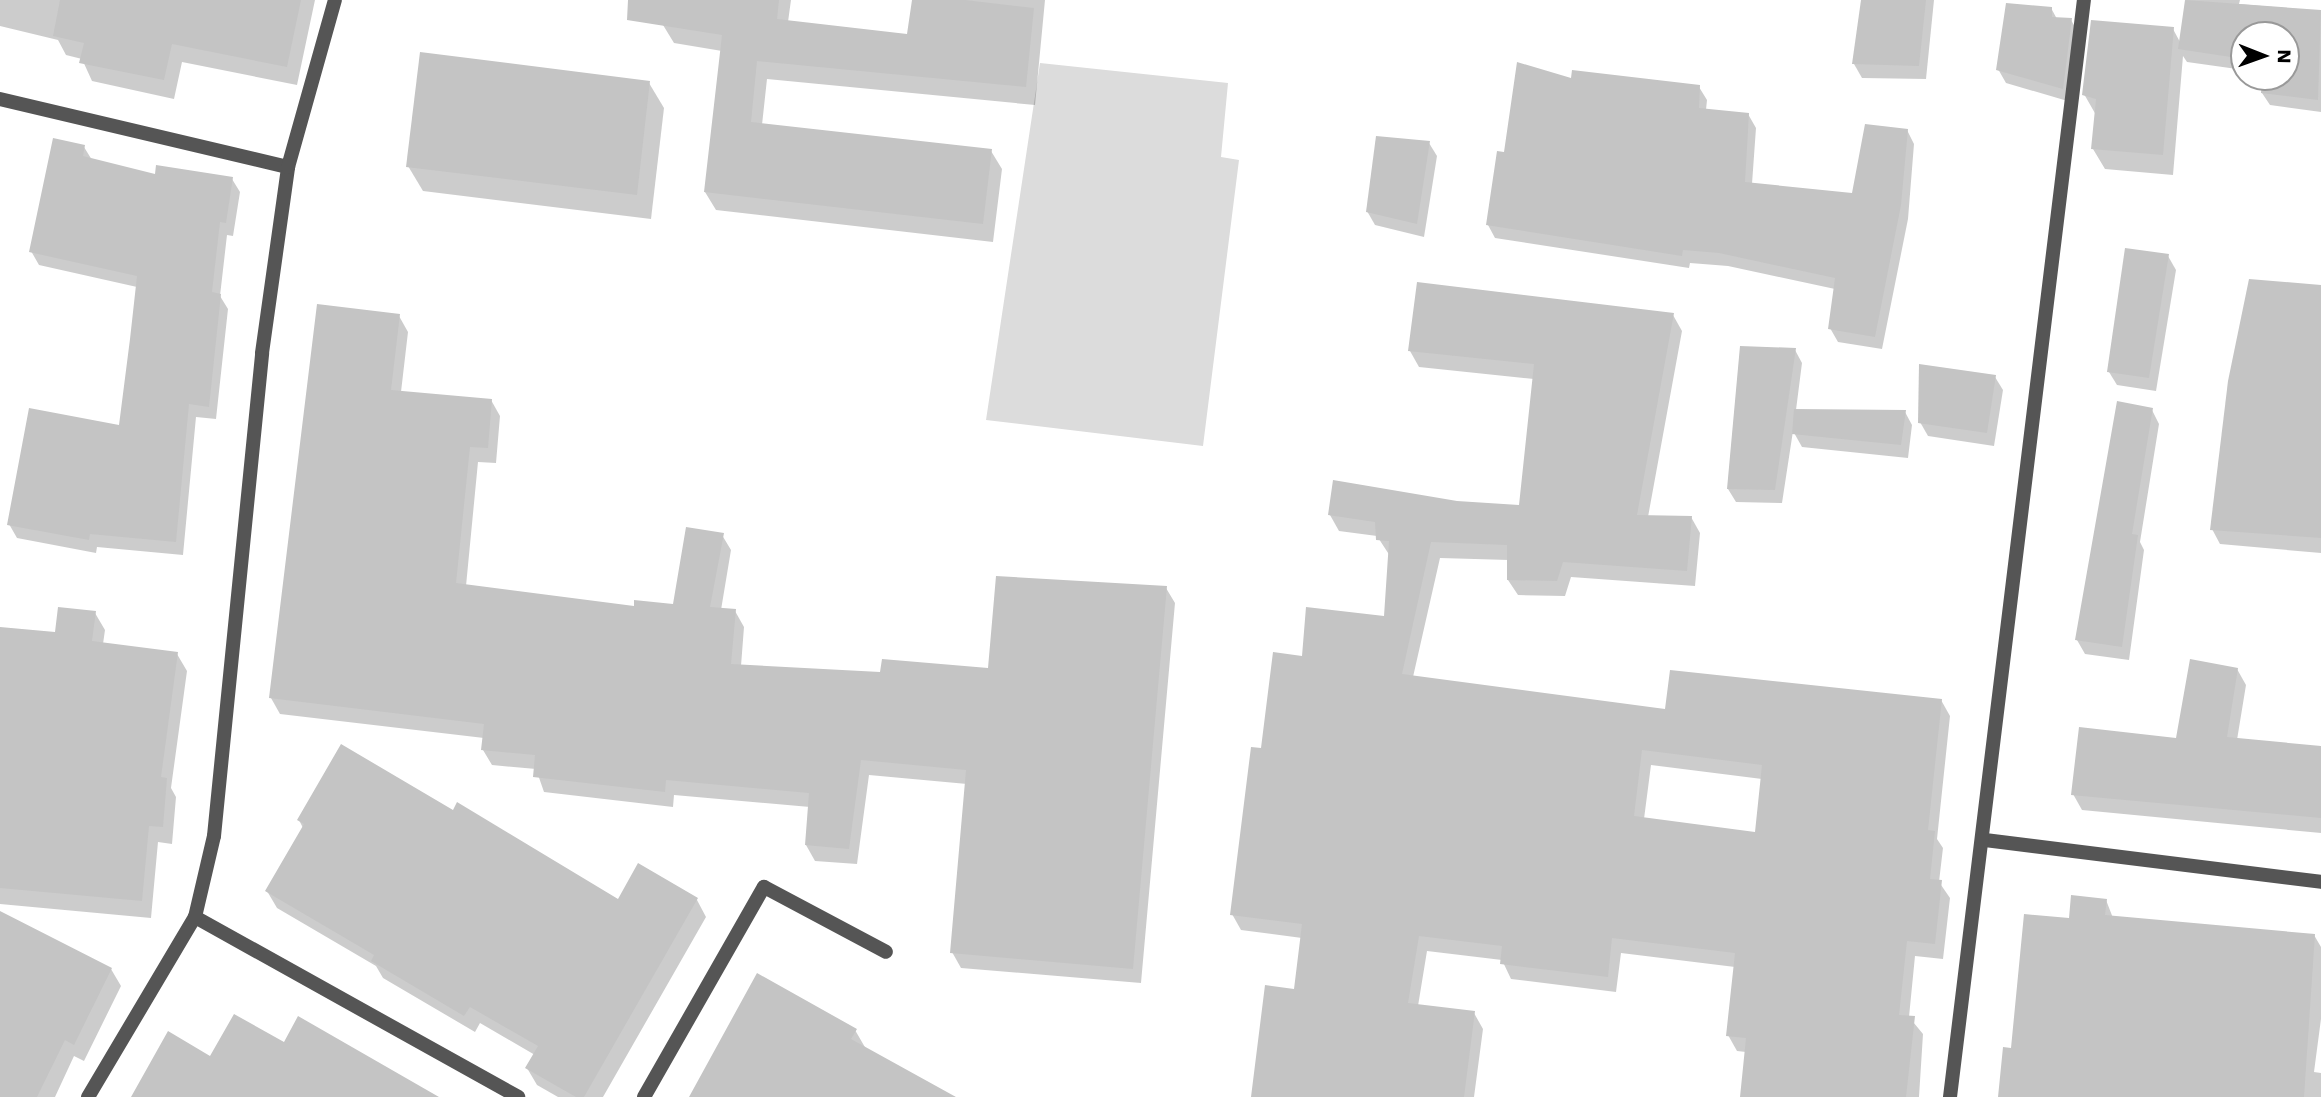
<!DOCTYPE html>
<style>
body{margin:0}
#map{position:relative;width:2321px;height:1097px;overflow:hidden;background:#fff;font-family:"Work Sans",sans-serif}
div>[style]{position:absolute}
.green>*{inset:0;background:#dcdcdc}
.shadow>*{inset:0;background:#0003}
.building>*{inset:0;background:#c4c4c4}
.minor>*{height:14px;margin:-7px;padding:0 7px;transform-origin:7px;border-radius:7px;background:#555}
span{translate:-50% -50%;white-space:nowrap;text-align:center;line-height:1.15;-webkit-text-stroke:6px #fff;paint-order:stroke}
.north{position:absolute;left:2230px;top:21px;width:70px;height:70px;box-sizing:border-box;background:#fff;border:2px solid #999;border-radius:50%;rotate:91deg;font-size:19px;font-weight:700;line-height:28px;text-align:center;color:#000}
.north::after{content:'';display:block;margin:auto;width:24px;height:32px;background:#000;clip-path:polygon(50% 0,100% 100%,50% 72%,0 100%)}
</style>
<div id="map">
<div class="green">
<div style="clip-path:polygon(1040px 63px,1228px 83px,1221px 157px,1239px 160px,1203px 446px,986px 420px)"></div>
</div>
<div class="shadow">
<div style="clip-path:polygon(0 0,315px 0,297px 85px,182px 62px,174px 99px,92px 81px,82px 59px,66px 55px,58px 40px,0 26px)"></div>
<div style="clip-path:polygon(667px 0,791px 0,788px 22px,908px 36px,914px 0,1045px 0,1035px 105px,767px 79px,762px 125px,991px 151px,1002px 169px,993px 242px,716px 210px,705px 192px,722px 51px,674px 43px,663px 25px)"></div>
<div style="clip-path:polygon(1863px 0,1934px 0,1926px 79px,1862px 78px,1854px 64px)"></div>
<div style="clip-path:polygon(2186px 0,2240px 0,2239px 4px,2321px 11px,2321px 112px,2270px 105px,2262px 93px,2264px 77px,2286px 77px,2286px 35px,2244px 35px,2244px 70px,2187px 62px,2183px 56px,2173px 175px,2105px 169px,2093px 149px,2096px 115px,2084px 94px,2173px 29px,2180px 42px)"></div>
<div style="clip-path:polygon(2051px 8px,2057px 19px,2071px 20px,2079px 34px,2071px 102px,2006px 83px,1998px 69px)"></div>
<div style="clip-path:polygon(1572px 81px,1699px 87px,1707px 100px,1706px 110px,1748px 114px,1756px 128px,1752px 184px,1854px 195px,1907px 130px,1914px 144px,1908px 219px,1882px 349px,1838px 342px,1830px 328px,1835px 289px,1728px 266px,1690px 263px,1689px 268px,1495px 238px,1488px 225px,1505px 154px)"></div>
<div style="clip-path:polygon(649px 83px,664px 108px,651px 219px,423px 191px,408px 166px)"></div>
<div style="clip-path:polygon(1429px 143px,1437px 156px,1424px 237px,1375px 225px,1367px 211px)"></div>
<div style="clip-path:polygon(84px 147px,92px 160px,157px 176px,232px 179px,240px 192px,233px 236px,227px 235px,220px 296px,228px 309px,216px 419px,196px 417px,183px 555px,97px 547px,96px 553px,17px 538px,9px 524px,121px 427px,137px 287px,39px 265px,31px 251px)"></div>
<div style="clip-path:polygon(2168px 256px,2176px 270px,2156px 391px,2117px 385px,2109px 372px)"></div>
<div style="clip-path:polygon(evenodd,1673px 315px,1682px 331px,1648px 517px,1691px 517px,1700px 533px,1695px 586px,1571px 577px,1565px 596px,1518px 595px,1508px 580px,1509px 560px,1440px 558px,1413px 677px,1667px 711px,1941px 700px,1950px 716px,1937px 839px,1943px 848px,1939px 882px,1950px 898px,1943px 959px,1915px 956px,1909px 1017px,1923px 1034px,1919px 1097px,1742px 1097px,1746px 1052px,1737px 1051px,1728px 1035px,1735px 967px,1621px 953px,1616px 992px,1511px 979px,1502px 960px,1427px 951px,1418px 1006px,1474px 1013px,1483px 1029px,1474px 1097px,1253px 1097px,1295px 991px,1302px 938px,1241px 930px,1232px 914px,1304px 658px,1386px 618px,1390px 556px,1377px 536px,1339px 531px,1330px 515px,1457px 503px,1521px 507px,1534px 379px,1419px 367px,1410px 351px,1673px 315px,1651px 765px,1762px 779px,1756px 834px,1644px 819px,1651px 765px)"></div>
<div style="clip-path:polygon(399px 316px,408px 332px,401px 392px,491px 400px,500px 416px,496px 463px,478px 462px,466px 586px,635px 608px,674px 606px,722px 535px,731px 550px,721px 610px,735px 611px,744px 627px,741px 666px,882px 674px,990px 670px,1166px 588px,1175px 603px,1141px 983px,961px 968px,952px 952px,967px 784px,869px 775px,857px 864px,815px 861px,806px 845px,810px 807px,674px 795px,673px 807px,544px 792px,536px 769px,492px 765px,483px 750px,484px 738px,280px 714px,271px 698px)"></div>
<div style="clip-path:polygon(1741px 348px,1795px 350px,1802px 363px,1796px 410px,1905px 412px,1912px 425px,1908px 458px,1802px 447px,1793px 431px,1782px 503px,1736px 502px,1728px 489px)"></div>
<div style="clip-path:polygon(2321px 352px,2321px 553px,2220px 544px,2212px 529px)"></div>
<div style="clip-path:polygon(1995px 377px,2003px 390px,1994px 446px,1928px 436px,1920px 422px)"></div>
<div style="clip-path:polygon(2152px 410px,2159px 424px,2140px 542px,2144px 550px,2129px 660px,2085px 654px,2077px 640px)"></div>
<div style="clip-path:polygon(95px 613px,105px 630px,103px 644px,177px 654px,187px 671px,171px 788px,176px 797px,172px 844px,158px 842px,151px 918px,0 904px,0 629px,57px 634px)"></div>
<div style="clip-path:polygon(2237px 669px,2246px 685px,2237px 740px,2321px 748px,2321px 833px,2082px 810px,2073px 794px,2177px 740px)"></div>
<div style="clip-path:polygon(454px 812px,618px 901px,697px 900px,706px 917px,603px 1097px,558px 1097px,537px 1085px,527px 1068px,535px 1055px,480px 1023px,475px 1032px,383px 978px,376px 966px,277px 908px,267px 891px,303px 828px,299px 820px)"></div>
<div style="clip-path:polygon(2106px 900px,2113px 918px,2314px 935px,2321px 947px,2321px 1019px,2314px 1072px,2321px 1073px,2321px 1097px,2000px 1097px,2012px 1050px,2071px 920px)"></div>
<div style="clip-path:polygon(0 913px,111px 969px,121px 986px,84px 1061px,74px 1056px,55px 1097px,0 1097px)"></div>
<div style="clip-path:polygon(855px 1030px,866px 1049px,953px 1097px,690px 1097px)"></div>
</div>
<div class="building">
<div style="clip-path:polygon(60px 0,301px 0,287px 67px,172px 44px,164px 80px,79px 63px,84px 43px,53px 36px)"></div>
<div style="clip-path:polygon(628px 0,779px 0,777px 19px,907px 34px,912px 0,965px 0,1034px 8px,1026px 87px,757px 61px,751px 122px,992px 149px,983px 224px,704px 192px,722px 35px,627px 20px)"></div>
<div style="clip-path:polygon(1861px 0,1926px 0,1919px 66px,1852px 64px)"></div>
<div style="clip-path:polygon(2185px 0,2321px 10px,2318px 100px,2261px 93px,2262px 77px,2286px 77px,2286px 35px,2244px 35px,2244px 59px,2178px 49px)"></div>
<div style="clip-path:polygon(2006px 3px,2052px 7px,2052px 17px,2072px 18px,2063px 89px,1996px 70px)"></div>
<div style="clip-path:polygon(2091px 20px,2174px 27px,2163px 155px,2091px 149px,2096px 99px,2082px 95px)"></div>
<div style="clip-path:polygon(420px 52px,650px 81px,637px 195px,406px 167px)"></div>
<div style="clip-path:polygon(1517px 62px,1571px 78px,1572px 70px,1700px 85px,1699px 108px,1749px 113px,1745px 182px,1852px 193px,1865px 124px,1908px 129px,1901px 205px,1875px 337px,1828px 329px,1835px 278px,1719px 253px,1683px 250px,1682px 256px,1486px 225px,1497px 151px,1504px 152px)"></div>
<div style="clip-path:polygon(1376px 136px,1430px 141px,1417px 224px,1366px 212px)"></div>
<div style="clip-path:polygon(53px 138px,85px 145px,83px 156px,155px 174px,156px 165px,233px 177px,226px 223px,220px 222px,212px 292px,221px 294px,209px 407px,189px 404px,176px 542px,90px 534px,89px 540px,7px 525px,29px 408px,119px 425px,130px 339px,137px 276px,29px 252px)"></div>
<div style="clip-path:polygon(2125px 248px,2169px 254px,2149px 378px,2107px 372px)"></div>
<div style="clip-path:polygon(2249px 279px,2321px 285px,2321px 538px,2210px 530px,2228px 381px)"></div>
<div style="clip-path:polygon(evenodd,1417px 282px,1674px 313px,1637px 515px,1692px 516px,1687px 571px,1563px 562px,1557px 581px,1507px 580px,1507px 545px,1431px 542px,1402px 674px,1665px 709px,1670px 670px,1942px 699px,1928px 830px,1935px 831px,1930px 879px,1942px 880px,1935px 944px,1907px 941px,1899px 1015px,1915px 1016px,1906px 1097px,1740px 1097px,1746px 1038px,1726px 1036px,1735px 953px,1612px 938px,1608px 977px,1500px 964px,1502px 946px,1419px 936px,1408px 1003px,1475px 1011px,1464px 1097px,1251px 1097px,1265px 985px,1294px 989px,1302px 924px,1230px 915px,1251px 747px,1261px 748px,1273px 652px,1302px 656px,1306px 607px,1384px 616px,1389px 541px,1376px 540px,1375px 522px,1328px 515px,1333px 480px,1457px 501px,1519px 505px,1534px 364px,1408px 351px,1417px 282px,1642px 750px,1762px 765px,1755px 832px,1634px 816px,1642px 750px)"></div>
<div style="clip-path:polygon(317px 304px,400px 314px,391px 390px,492px 399px,488px 448px,470px 447px,456px 583px,634px 606px,634px 600px,673px 604px,686px 527px,724px 533px,710px 607px,736px 609px,731px 664px,880px 672px,882px 659px,988px 668px,996px 576px,1167px 586px,1133px 969px,950px 953px,966px 770px,861px 760px,849px 849px,805px 845px,809px 793px,666px 780px,665px 792px,533px 777px,535px 755px,481px 750px,484px 724px,269px 698px)"></div>
<div style="clip-path:polygon(1740px 346px,1796px 348px,1775px 490px,1727px 489px)"></div>
<div style="clip-path:polygon(1919px 364px,1996px 375px,1987px 433px,1918px 423px)"></div>
<div style="clip-path:polygon(2117px 401px,2153px 408px,2132px 534px,2138px 535px,2122px 647px,2075px 640px)"></div>
<div style="clip-path:polygon(1794px 409px,1906px 410px,1901px 445px,1792px 434px)"></div>
<div style="clip-path:polygon(58px 607px,96px 611px,92px 641px,178px 652px,161px 777px,167px 778px,163px 827px,149px 826px,142px 901px,0 888px,0 627px,55px 632px)"></div>
<div style="clip-path:polygon(2190px 659px,2238px 668px,2227px 737px,2321px 746px,2321px 818px,2071px 795px,2079px 727px,2176px 738px)"></div>
<div style="clip-path:polygon(341px 744px,453px 810px,457px 802px,618px 899px,638px 863px,698px 898px,584px 1097px,576px 1097px,525px 1068px,538px 1046px,470px 1007px,464px 1016px,371px 961px,374px 955px,265px 891px,304px 824px,297px 820px)"></div>
<div style="clip-path:polygon(2071px 895px,2107px 899px,2105px 915px,2315px 934px,2304px 1097px,1998px 1097px,2003px 1047px,2011px 1048px,2024px 914px,2069px 918px)"></div>
<div style="clip-path:polygon(0 911px,112px 968px,74px 1045px,65px 1040px,37px 1097px,0 1097px)"></div>
<div style="clip-path:polygon(757px 973px,857px 1029px,851px 1039px,956px 1097px,689px 1097px)"></div>
<div style="clip-path:polygon(234px 1014px,284px 1042px,298px 1016px,439px 1097px,131px 1097px,168px 1031px,210px 1056px)"></div>
</div>
<div class="minor">
<div style="left:0;top:99px;width:296px;rotate:13.3deg"></div>
<div style="left:1985px;top:840px;width:339px;rotate:7.1deg"></div>
<div style="left:195px;top:917px;width:370px;rotate:29.1deg"></div>
<div style="left:88px;top:1097px;width:209px;rotate:-59.3deg"></div>
<div style="left:195px;top:917px;width:83px;rotate:-76.8deg"></div>
<div style="left:214px;top:836px;width:485px;rotate:-84.3deg"></div>
<div style="left:262px;top:353px;width:188px;rotate:-82deg"></div>
<div style="left:288px;top:167px;width:173px;rotate:-74.3deg"></div>
<div style="left:644px;top:1097px;width:242px;rotate:-60.3deg"></div>
<div style="left:764px;top:887px;width:138px;rotate:28deg"></div>
<div style="left:1950px;top:1097px;width:1105px;rotate:-83.04deg"></div>
</div>
<div class="north">N</div>
</div>
